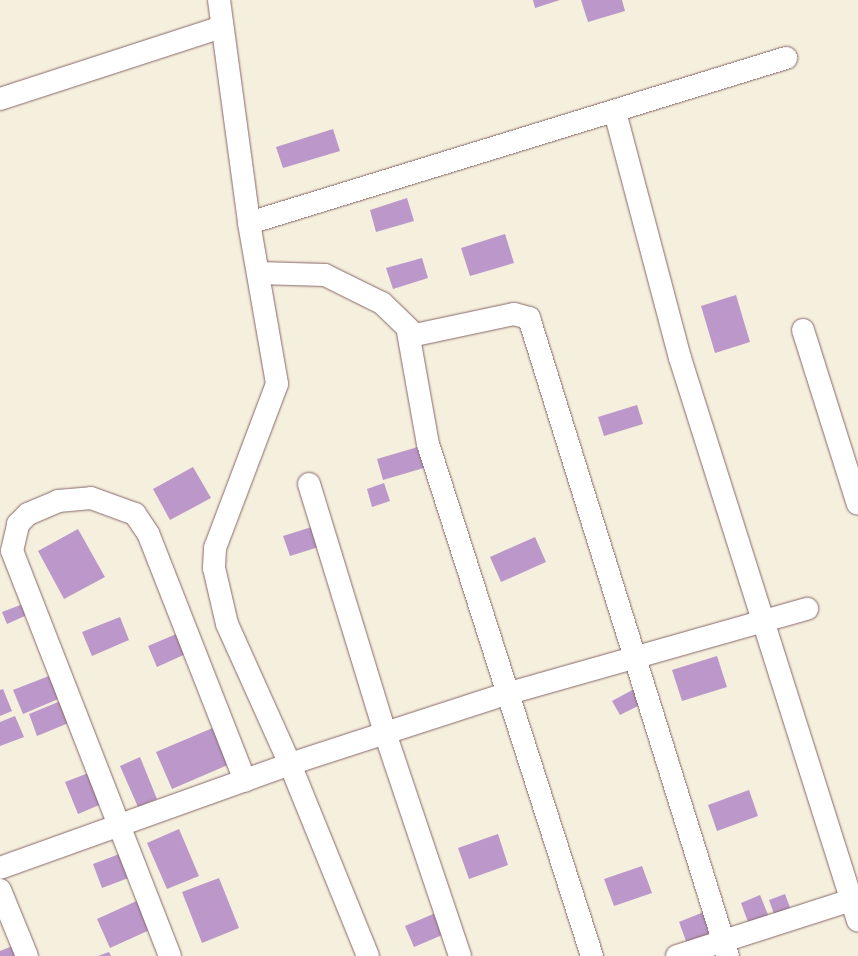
<!DOCTYPE html>
<style>
body{margin:0}
#map{position:relative;width:858px;height:956px;overflow:hidden;background:#f5efdd;font-family:"EB Garamond",serif}
div>[style]{position:absolute}
.building>*{inset:0;background:#bb98c9}
.roads{filter:drop-shadow(0 0 1px #866869) drop-shadow(0 0 1px #866869)}
.street>*{height:22px;margin:-11px;padding:0 11px;transform-origin:11px;border-radius:11px;background:#fff}
span{translate:-50% -50%;white-space:nowrap;text-align:center;line-height:1.15;-webkit-text-stroke:5px #fdfcf7;paint-order:stroke}
</style>
<div id="map">
<div class="building">
<div style="clip-path:polygon(533px 0,560px 0,535px 8px)"></div>
<div style="clip-path:polygon(581px 0,622px 0,625px 11px,588px 22px)"></div>
<div style="clip-path:polygon(333px 129px,340px 151px,283px 168px,276px 147px)"></div>
<div style="clip-path:polygon(407px 198px,414px 221px,376px 232px,370px 210px)"></div>
<div style="clip-path:polygon(505px 234px,514px 263px,470px 276px,461px 248px)"></div>
<div style="clip-path:polygon(422px 258px,428px 278px,393px 289px,386px 268px)"></div>
<div style="clip-path:polygon(736px 295px,750px 342px,715px 353px,701px 306px)"></div>
<div style="clip-path:polygon(637px 405px,643px 424px,604px 436px,598px 417px)"></div>
<div style="clip-path:polygon(421px 446px,427px 467px,383px 480px,377px 459px)"></div>
<div style="clip-path:polygon(193px 467px,211px 498px,170px 520px,153px 489px)"></div>
<div style="clip-path:polygon(384px 483px,390px 501px,372px 507px,367px 489px)"></div>
<div style="clip-path:polygon(318px 525px,325px 545px,290px 556px,283px 536px)"></div>
<div style="clip-path:polygon(78px 529px,105px 577px,64px 599px,38px 551px)"></div>
<div style="clip-path:polygon(535px 537px,546px 562px,501px 582px,490px 557px)"></div>
<div style="clip-path:polygon(23px 604px,27px 615px,7px 624px,2px 612px)"></div>
<div style="clip-path:polygon(120px 617px,129px 640px,92px 656px,82px 632px)"></div>
<div style="clip-path:polygon(181px 632px,190px 652px,157px 667px,148px 646px)"></div>
<div style="clip-path:polygon(717px 656px,727px 687px,682px 701px,672px 670px)"></div>
<div style="clip-path:polygon(54px 674px,63px 697px,23px 714px,13px 690px)"></div>
<div style="clip-path:polygon(636px 688px,644px 703px,620px 715px,612px 701px)"></div>
<div style="clip-path:polygon(3px 689px,12px 711px,0 716px,0 690px)"></div>
<div style="clip-path:polygon(63px 700px,71px 722px,37px 736px,29px 714px)"></div>
<div style="clip-path:polygon(15px 716px,24px 737px,0 746px,0 722px)"></div>
<div style="clip-path:polygon(215px 727px,230px 764px,172px 789px,156px 752px)"></div>
<div style="clip-path:polygon(140px 757px,157px 799px,138px 807px,120px 766px)"></div>
<div style="clip-path:polygon(91px 772px,104px 803px,78px 814px,65px 782px)"></div>
<div style="clip-path:polygon(749px 790px,758px 816px,717px 831px,708px 805px)"></div>
<div style="clip-path:polygon(179px 829px,199px 876px,167px 889px,147px 843px)"></div>
<div style="clip-path:polygon(498px 834px,508px 865px,469px 879px,458px 848px)"></div>
<div style="clip-path:polygon(122px 853px,131px 877px,102px 888px,93px 864px)"></div>
<div style="clip-path:polygon(642px 866px,652px 893px,614px 906px,604px 879px)"></div>
<div style="clip-path:polygon(219px 878px,239px 928px,202px 943px,182px 892px)"></div>
<div style="clip-path:polygon(785px 894px,793px 916px,777px 922px,769px 900px)"></div>
<div style="clip-path:polygon(760px 895px,771px 922px,751px 930px,741px 903px)"></div>
<div style="clip-path:polygon(141px 899px,154px 928px,110px 948px,97px 919px)"></div>
<div style="clip-path:polygon(706px 911px,717px 939px,689px 949px,679px 922px)"></div>
<div style="clip-path:polygon(438px 912px,447px 933px,414px 947px,405px 926px)"></div>
<div style="clip-path:polygon(15px 945px,20px 956px,0 956px,0 951px)"></div>
<div style="clip-path:polygon(109px 952px,111px 956px,98px 956px)"></div>
</div>
<div class="roads">
<div class="street">
<div style="left:219px;top:0;width:225px;rotate:82.3deg"></div>
<div style="left:249px;top:223px;width:163px;rotate:80.1deg"></div>
<div style="left:277px;top:384px;width:175px;rotate:110.7deg"></div>
<div style="left:215px;top:548px;width:20px;rotate:93deg"></div>
<div style="left:214px;top:568px;width:57px;rotate:76.9deg"></div>
<div style="left:227px;top:624px;width:154px;rotate:65.8deg"></div>
<div style="left:290px;top:764px;width:227px;rotate:-18deg"></div>
<div style="left:506px;top:694px;width:313px;rotate:-15.8deg"></div>
<div style="left:0;top:99px;width:233px;rotate:-18deg"></div>
<div style="left:615px;top:112px;width:254px;rotate:75.2deg"></div>
<div style="left:680px;top:358px;width:590px;rotate:72.45deg"></div>
<div style="left:249px;top:223px;width:562px;rotate:-17.08deg"></div>
<div style="left:259px;top:273px;width:66px;rotate:1.7deg"></div>
<div style="left:325px;top:275px;width:64px;rotate:26.2deg"></div>
<div style="left:382px;top:303px;width:46px;rotate:44.1deg"></div>
<div style="left:415px;top:335px;width:101px;rotate:-12deg"></div>
<div style="left:514px;top:314px;width:16px;rotate:15deg"></div>
<div style="left:529px;top:318px;width:668px;rotate:72.68deg"></div>
<div style="left:803px;top:330px;width:182px;rotate:72.5deg"></div>
<div style="left:408px;top:332px;width:114px;rotate:79.9deg"></div>
<div style="left:428px;top:444px;width:538px;rotate:72.24deg"></div>
<div style="left:309px;top:484px;width:264px;rotate:73deg"></div>
<div style="left:386px;top:736px;width:232px;rotate:71.4deg"></div>
<div style="left:0;top:868px;width:308px;rotate:-19.7deg"></div>
<div style="left:290px;top:764px;width:207px;rotate:67.9deg"></div>
<div style="left:0;top:890px;width:71px;rotate:67.8deg"></div>
<div style="left:170px;top:956px;width:435px;rotate:-111.3deg"></div>
<div style="left:12px;top:551px;width:28px;rotate:-77deg"></div>
<div style="left:18px;top:524px;width:14px;rotate:-45deg"></div>
<div style="left:28px;top:514px;width:33px;rotate:-23deg"></div>
<div style="left:58px;top:501px;width:33px;rotate:-5deg"></div>
<div style="left:91px;top:498px;width:47px;rotate:20deg"></div>
<div style="left:135px;top:514px;width:23px;rotate:56deg"></div>
<div style="left:148px;top:533px;width:266px;rotate:68.6deg"></div>
<div style="left:677px;top:956px;width:190px;rotate:-17.8deg"></div>
</div>
</div>
</div>
